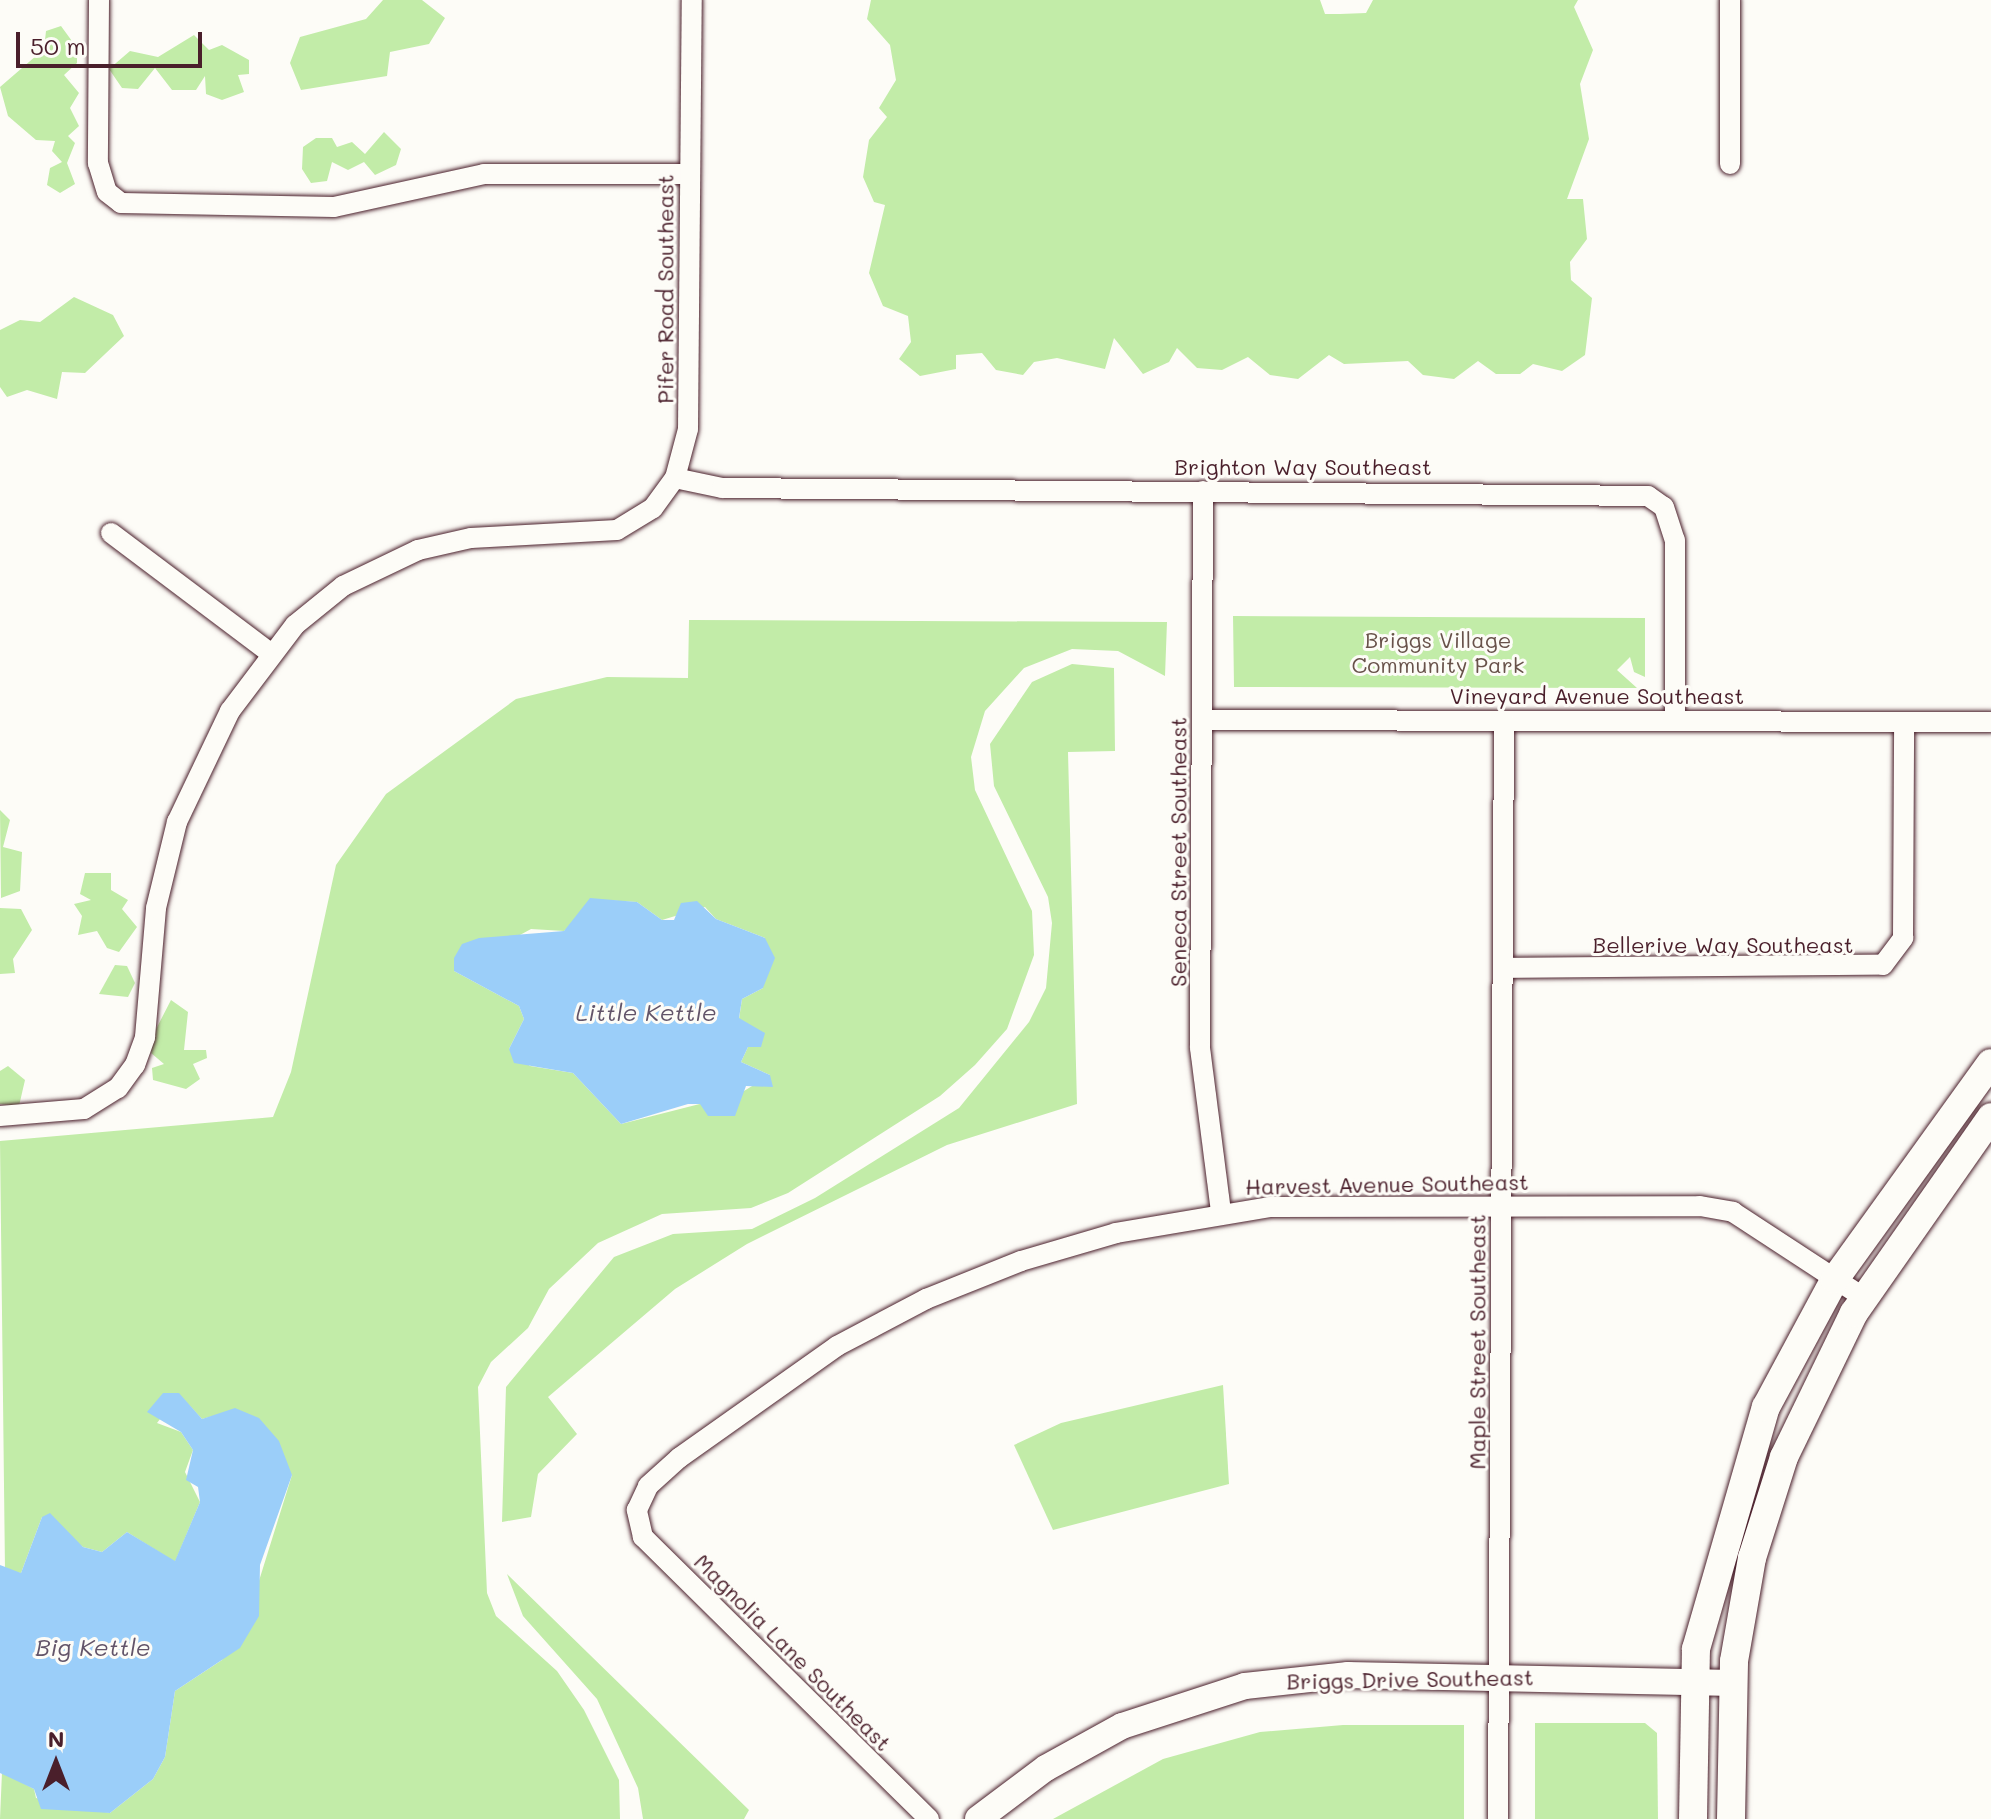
<!DOCTYPE html>
<style>
body{margin:0}
#map{position:relative;width:1991px;height:1819px;overflow:hidden;background:#fdfcf7;font-family:Mali,sans-serif}
div>[style]{position:absolute}
.green>*{inset:0;background:#c2eca8}
.water>*{inset:0;background:#9bcef9}
.roads{filter:drop-shadow(0 0 2px #4a1f2b) drop-shadow(0 0 2px #4a1f2b)}
.minor>*{height:20px;margin:-10px;padding:0 10px;transform-origin:10px;border-radius:10px;background:#fdfcf7}
.tertiary>*{height:26px;margin:-13px;padding:0 13px;transform-origin:13px;border-radius:13px;background:#fdfcf7}
.secondary>*{height:28px;margin:-14px;padding:0 14px;transform-origin:14px;border-radius:14px;background:#fdfcf7}
span{translate:-50% -50%;white-space:nowrap;text-align:center;line-height:1.15;-webkit-text-stroke:6px #fdfcf7;paint-order:stroke}
.street-label{font-size:22px;color:#4a1f2b}
.park-label{font-size:22px;color:#68524a}
.water-label{font-size:24px;color:#625469;font-style:italic}
.north{position:absolute;left:16px;top:1723px;width:80px;height:80px;-webkit-text-stroke:6px #fdfcf7;paint-order:stroke;rotate:0deg;font-size:22px;font-weight:700;line-height:32px;text-align:center;color:#4a1f2b}
.north::after{content:'';display:block;margin:auto;width:28px;height:36px;background:#4a1f2b;clip-path:polygon(50% 0,100% 100%,50% 72%,0 100%)}
.scale{position:absolute;left:16px;top:32px;width:186px;height:36px;box-sizing:border-box;border:4px solid #4a1f2b;border-top:0;padding-left:10px;font-size:24px;line-height:28px;white-space:nowrap;color:#4a1f2b;-webkit-text-stroke:6px #fdfcf7;paint-order:stroke}
</style>
<div id="map">
<div class="green">
<div style="clip-path:polygon(383px 0,422px 0,445px 18px,429px 44px,390px 52px,387px 76px,301px 90px,290px 63px,300px 37px,366px 19px)"></div>
<div style="clip-path:polygon(871px 0,1320px 0,1325px 14px,1340px 14px,1366px 13px,1373px 0,1578px 0,1574px 7px,1593px 50px,1580px 84px,1589px 139px,1567px 199px,1583px 199px,1587px 239px,1570px 262px,1571px 280px,1592px 298px,1585px 355px,1562px 371px,1533px 364px,1520px 374px,1496px 374px,1478px 361px,1454px 379px,1423px 375px,1408px 361px,1344px 364px,1329px 355px,1298px 379px,1270px 375px,1248px 357px,1222px 370px,1197px 368px,1177px 348px,1169px 362px,1143px 374px,1114px 338px,1105px 369px,1057px 358px,1034px 362px,1023px 375px,996px 370px,982px 353px,956px 355px,956px 369px,920px 376px,899px 359px,911px 342px,908px 316px,883px 306px,869px 273px,885px 205px,874px 202px,863px 177px,869px 140px,887px 117px,879px 108px,896px 80px,890px 45px,867px 19px)"></div>
<div style="clip-path:polygon(61px 26px,77px 48px,77px 63px,64px 75px,79px 93px,70px 108px,79px 126px,68px 136px,75px 143px,67px 163px,75px 184px,60px 193px,47px 185px,50px 168px,62px 162px,52px 151px,55px 141px,36px 140px,8px 116px,0 87px,44px 49px,46px 31px)"></div>
<div style="clip-path:polygon(194px 35px,209px 50px,222px 45px,249px 60px,249px 74px,238px 75px,244px 92px,222px 100px,206px 94px,205px 76px,196px 90px,172px 90px,155px 68px,138px 89px,122px 88px,109px 69px,130px 51px,158px 57px)"></div>
<div style="clip-path:polygon(384px 132px,401px 149px,396px 165px,375px 175px,364px 162px,348px 170px,332px 162px,327px 181px,311px 183px,302px 169px,303px 147px,316px 138px,332px 138px,337px 147px,352px 142px,365px 154px)"></div>
<div style="clip-path:polygon(74px 297px,113px 315px,124px 336px,85px 373px,62px 372px,57px 399px,27px 390px,7px 397px,0 387px,0 330px,20px 320px,40px 322px)"></div>
<div style="clip-path:polygon(1233px 616px,1645px 618px,1645px 677px,1634px 672px,1630px 657px,1617px 670px,1637px 688px,1234px 687px)"></div>
<div style="clip-path:polygon(evenodd,689px 620px,1167px 622px,1165px 676px,1118px 651px,1072px 649px,1024px 668px,985px 711px,971px 757px,975px 790px,1032px 911px,1034px 955px,1007px 1029px,975px 1065px,940px 1096px,788px 1193px,751px 1208px,662px 1214px,598px 1243px,549px 1289px,528px 1328px,491px 1362px,478px 1387px,487px 1593px,496px 1616px,557px 1671px,584px 1710px,619px 1780px,620px 1819px,0 1819px,2px 1772px,34px 1789px,36px 1798px,110px 1813px,153px 1779px,165px 1757px,175px 1691px,222px 1660px,258px 1584px,292px 1475px,217px 1415px,202px 1419px,179px 1394px,157px 1423px,181px 1432px,193px 1450px,185px 1472px,200px 1502px,175px 1562px,127px 1532px,102px 1552px,83px 1547px,42px 1517px,21px 1573px,5px 1571px,0 1141px,273px 1117px,291px 1072px,336px 865px,386px 794px,516px 699px,607px 677px,688px 678px,689px 620px,601px 900px,637px 902px,662px 920px,705px 907px,716px 919px,765px 938px,763px 988px,742px 999px,739px 1019px,748px 1047px,741px 1062px,770px 1075px,739px 1094px,621px 1124px,573px 1073px,530px 1066px,509px 1049px,524px 1019px,519px 1006px,454px 971px,531px 929px,564px 931px,601px 900px)"></div>
<div style="clip-path:polygon(1072px 664px,1114px 668px,1115px 751px,1068px 752px,1077px 1104px,947px 1145px,747px 1244px,675px 1289px,548px 1397px,577px 1434px,538px 1474px,531px 1517px,502px 1522px,506px 1387px,614px 1257px,673px 1234px,752px 1229px,815px 1198px,959px 1108px,1029px 1022px,1046px 988px,1052px 923px,1048px 897px,994px 786px,990px 744px,1032px 682px)"></div>
<div style="clip-path:polygon(0 810px,10px 820px,3px 847px,22px 852px,20px 891px,1px 898px)"></div>
<div style="clip-path:polygon(85px 873px,111px 873px,111px 890px,128px 900px,122px 909px,137px 927px,119px 952px,107px 948px,97px 931px,78px 935px,82px 916px,74px 904px,91px 900px,80px 894px)"></div>
<div style="clip-path:polygon(0 908px,21px 909px,32px 930px,13px 959px,15px 973px,0 974px)"></div>
<div style="clip-path:polygon(115px 965px,127px 966px,135px 983px,128px 997px,99px 994px)"></div>
<div style="clip-path:polygon(171px 1000px,188px 1012px,184px 1050px,206px 1050px,207px 1058px,193px 1064px,200px 1079px,186px 1089px,153px 1080px,152px 1068px,164px 1064px,151px 1053px,153px 1035px)"></div>
<div style="clip-path:polygon(8px 1066px,25px 1080px,19px 1106px,0 1104px,0 1071px)"></div>
<div style="clip-path:polygon(1223px 1385px,1229px 1484px,1053px 1530px,1014px 1445px,1061px 1423px)"></div>
<div style="clip-path:polygon(507px 1574px,749px 1810px,744px 1819px,643px 1819px,638px 1788px,597px 1699px,523px 1616px)"></div>
<div style="clip-path:polygon(1535px 1723px,1645px 1723px,1657px 1733px,1658px 1819px,1535px 1819px)"></div>
<div style="clip-path:polygon(1343px 1725px,1464px 1725px,1464px 1819px,1053px 1819px,1163px 1759px,1260px 1732px)"></div>
</div>
<div class="water">
<div style="clip-path:polygon(590px 898px,637px 902px,662px 920px,674px 920px,681px 903px,697px 901px,716px 919px,765px 938px,775px 958px,763px 988px,742px 999px,739px 1018px,765px 1033px,761px 1047px,748px 1047px,741px 1062px,770px 1075px,773px 1087px,746px 1086px,735px 1116px,708px 1116px,700px 1104px,688px 1104px,621px 1124px,573px 1073px,514px 1063px,509px 1049px,524px 1019px,519px 1006px,454px 971px,454px 958px,462px 944px,479px 938px,564px 931px)"></div>
<div style="clip-path:polygon(163px 1393px,179px 1393px,202px 1419px,235px 1408px,259px 1418px,279px 1441px,292px 1475px,260px 1565px,259px 1616px,240px 1648px,175px 1691px,165px 1757px,153px 1779px,110px 1813px,41px 1809px,34px 1789px,0 1773px,0 1565px,21px 1573px,42px 1517px,50px 1513px,83px 1547px,102px 1552px,127px 1532px,175px 1561px,200px 1502px,198px 1487px,186px 1480px,193px 1450px,181px 1432px,147px 1412px)"></div>
</div>
<div class="roads">
<div class="minor">
<div style="left:99px;top:0;width:163px;rotate:90.4deg"></div>
<div style="left:98px;top:163px;width:30px;rotate:73deg"></div>
<div style="left:107px;top:192px;width:18px;rotate:38deg"></div>
<div style="left:121px;top:203px;width:213px;rotate:1.1deg"></div>
<div style="left:334px;top:207px;width:154px;rotate:-12.4deg"></div>
<div style="left:484px;top:174px;width:206px"></div>
<div style="left:1730px;top:164px;width:164px;rotate:-90deg"></div>
<div style="left:675px;top:478px;width:48px;rotate:12deg"></div>
<div style="left:722px;top:488px;width:926px;rotate:0.49deg"></div>
<div style="left:1648px;top:496px;width:19px;rotate:35deg"></div>
<div style="left:1664px;top:507px;width:35px;rotate:72deg"></div>
<div style="left:1675px;top:540px;width:180px;rotate:90deg"></div>
<div style="left:1203px;top:491px;width:557px;rotate:90.31deg"></div>
<div style="left:1200px;top:1048px;width:164px;rotate:82.7deg"></div>
<div style="left:111px;top:533px;width:199px;rotate:37deg"></div>
<div style="left:1203px;top:720px;width:788px;rotate:0.15deg"></div>
<div style="left:1503px;top:968px;width:380px;rotate:-0.5deg"></div>
<div style="left:1883px;top:965px;width:34px;rotate:-53deg"></div>
<div style="left:1903px;top:938px;width:216px;rotate:-89.7deg"></div>
<div style="left:0;top:1116px;width:84px;rotate:-4.8deg"></div>
<div style="left:84px;top:1109px;width:40px;rotate:-32deg"></div>
<div style="left:118px;top:1088px;width:29px;rotate:-54deg"></div>
<div style="left:135px;top:1065px;width:30px;rotate:-70deg"></div>
<div style="left:145px;top:1037px;width:129px;rotate:-85.1deg"></div>
<div style="left:156px;top:908px;width:89px;rotate:-76.3deg"></div>
<div style="left:177px;top:822px;width:123px;rotate:-64.5deg"></div>
<div style="left:230px;top:711px;width:108px;rotate:-52.9deg"></div>
<div style="left:295px;top:625px;width:62px;rotate:-39.1deg"></div>
<div style="left:343px;top:586px;width:83px;rotate:-25.6deg"></div>
<div style="left:418px;top:550px;width:54px;rotate:-12.8deg"></div>
<div style="left:471px;top:538px;width:146px;rotate:-3.1deg"></div>
<div style="left:617px;top:530px;width:42px;rotate:-31.4deg"></div>
<div style="left:653px;top:508px;width:37px;rotate:-54deg"></div>
<div style="left:675px;top:478px;width:51px;rotate:-75.1deg"></div>
<div style="left:688px;top:429px;width:429px;rotate:-89.5deg"></div>
<div style="left:929px;top:1819px;width:402px;rotate:-135.4deg"></div>
<div style="left:643px;top:1537px;width:28px;rotate:-103deg"></div>
<div style="left:637px;top:1510px;width:26px;rotate:-65deg"></div>
<div style="left:648px;top:1486px;width:42px;rotate:-42.1deg"></div>
<div style="left:679px;top:1458px;width:194px;rotate:-35.3deg"></div>
<div style="left:837px;top:1346px;width:101px;rotate:-27.8deg"></div>
<div style="left:926px;top:1299px;width:102px;rotate:-21.8deg"></div>
<div style="left:1021px;top:1261px;width:99px;rotate:-16.4deg"></div>
<div style="left:1116px;top:1233px;width:156px;rotate:-9.6deg"></div>
<div style="left:1270px;top:1207px;width:430px;rotate:-0.1deg"></div>
<div style="left:1700px;top:1206px;width:34px;rotate:10deg"></div>
<div style="left:1733px;top:1212px;width:155px;rotate:33.2deg"></div>
<div style="left:1498px;top:1819px;width:1098px;rotate:-89.69deg"></div>
</div>
<div class="tertiary">
<div style="left:978px;top:1819px;width:85px;rotate:-36.9deg"></div>
<div style="left:1046px;top:1768px;width:87px;rotate:-28.9deg"></div>
<div style="left:1122px;top:1726px;width:129px;rotate:-18deg"></div>
<div style="left:1245px;top:1686px;width:104px;rotate:-6.1deg"></div>
<div style="left:1348px;top:1675px;width:385px;rotate:1.2deg"></div>
</div>
<div class="secondary">
<div style="left:1693px;top:1819px;width:170px;rotate:-89deg"></div>
<div style="left:1696px;top:1649px;width:252px;rotate:-73.9deg"></div>
<div style="left:1766px;top:1407px;width:145px;rotate:-61.7deg"></div>
<div style="left:1835px;top:1279px;width:266px;rotate:-54.2deg"></div>
<div style="left:1731px;top:1819px;width:158px;rotate:-88.9deg"></div>
<div style="left:1734px;top:1661px;width:105px;rotate:-80.1deg"></div>
<div style="left:1752px;top:1558px;width:106px;rotate:-72.4deg"></div>
<div style="left:1784px;top:1457px;width:160px;rotate:-64.1deg"></div>
<div style="left:1854px;top:1313px;width:239px;rotate:-55deg"></div>
</div>
</div>
<div class="street-label">
<span style="left:665px;top:289px;rotate:-90deg">Pifer Road Southeast</span>
<span style="left:1303px;top:467px">Brighton Way Southeast</span>
<span style="left:1597px;top:696px">Vineyard Avenue Southeast</span>
<span style="left:1178px;top:852px;rotate:-90deg">Seneca Street Southeast</span>
<span style="left:1723px;top:945px">Bellerive Way Southeast</span>
<span style="left:1387px;top:1184px;rotate:-1deg">Harvest Avenue Southeast</span>
<span style="left:1477px;top:1342px;rotate:-90deg">Maple Street Southeast</span>
<span style="left:793px;top:1652px;rotate:45deg">Magnolia Lane Southeast</span>
<span style="left:1410px;top:1679px;rotate:-1deg">Briggs Drive Southeast</span>
</div>
<div class="park-label">
<span style="left:1438px;top:652px">Briggs Village<br>Community Park</span>
</div>
<div class="water-label">
<span style="left:646px;top:1012px">Little Kettle</span>
<span style="left:93px;top:1647px">Big Kettle</span>
</div>
<div class="north">N</div>
<div class="scale">50 m</div>
</div>
